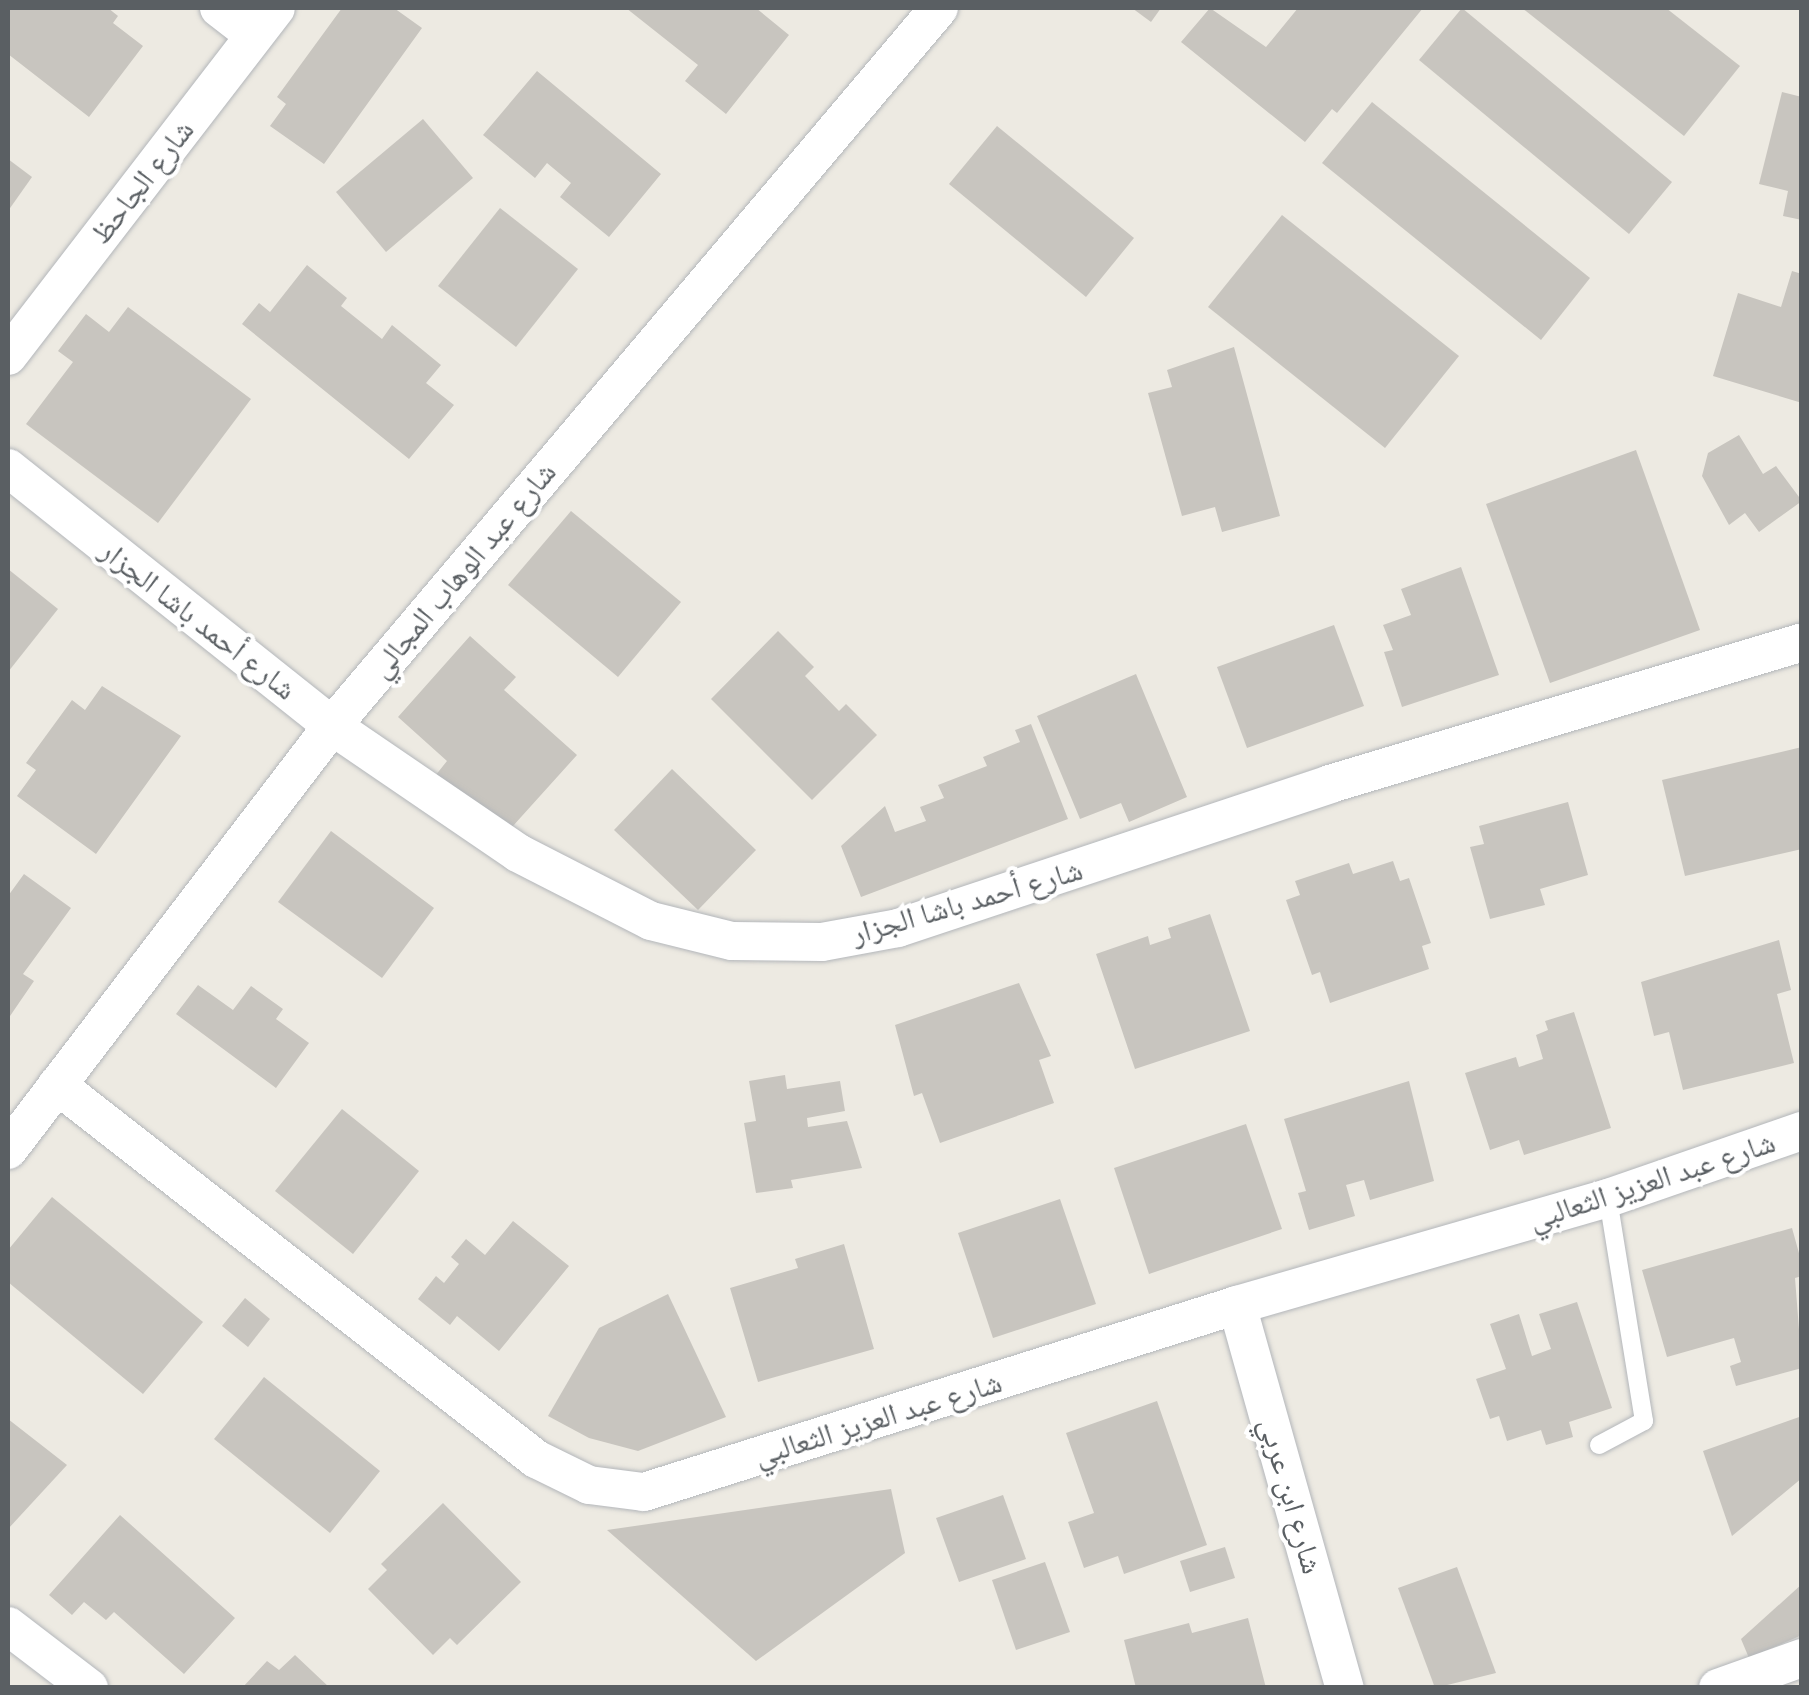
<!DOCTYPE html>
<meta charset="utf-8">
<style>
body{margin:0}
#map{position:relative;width:1809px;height:1695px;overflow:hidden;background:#edeae2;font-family:Karla,"Noto Naskh Arabic",sans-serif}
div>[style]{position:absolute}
.building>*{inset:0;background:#c8c5bf}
.roads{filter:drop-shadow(0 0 2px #b3b6ba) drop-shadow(0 0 2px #b3b6ba)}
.service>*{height:18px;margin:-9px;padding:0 9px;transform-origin:9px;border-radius:9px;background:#fff}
.minor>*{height:38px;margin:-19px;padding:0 19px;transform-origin:19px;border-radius:19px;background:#fff}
span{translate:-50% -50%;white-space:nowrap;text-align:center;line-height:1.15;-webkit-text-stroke:8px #fff;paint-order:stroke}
.street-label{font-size:30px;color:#5a5f63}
.frame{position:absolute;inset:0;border:10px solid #5a5f63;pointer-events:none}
</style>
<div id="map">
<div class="building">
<div style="clip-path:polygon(8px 8px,108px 8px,118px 16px,113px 23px,143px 46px,89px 117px,8px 54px)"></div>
<div style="clip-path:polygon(342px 8px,394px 8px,422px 28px,324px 164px,270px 126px,286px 104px,277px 97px)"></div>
<div style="clip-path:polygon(626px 8px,756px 8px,789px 35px,726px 114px,685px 81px,698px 65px)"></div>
<div style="clip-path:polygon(1132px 8px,1161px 8px,1151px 22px)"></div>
<div style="clip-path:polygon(1210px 8px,1266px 47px,1298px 8px,1423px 8px,1337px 113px,1332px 109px,1305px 142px,1181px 42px)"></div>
<div style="clip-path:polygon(1462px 8px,1672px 182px,1629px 234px,1419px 60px)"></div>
<div style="clip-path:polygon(1522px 8px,1666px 8px,1740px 66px,1684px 136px)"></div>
<div style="clip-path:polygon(537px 71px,661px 174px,609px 237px,560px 197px,571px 183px,547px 163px,535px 178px,483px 135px)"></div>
<div style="clip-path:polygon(1782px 92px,1802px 97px,1802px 220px,1783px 216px,1788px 191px,1759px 184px)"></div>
<div style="clip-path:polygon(1372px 102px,1590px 278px,1541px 340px,1322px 163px)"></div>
<div style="clip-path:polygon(423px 119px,473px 178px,386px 252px,336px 192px)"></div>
<div style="clip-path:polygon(997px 126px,1134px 238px,1086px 297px,949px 184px)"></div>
<div style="clip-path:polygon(8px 159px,32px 177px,8px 211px)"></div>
<div style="clip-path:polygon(500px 208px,578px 269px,516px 347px,438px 286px)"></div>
<div style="clip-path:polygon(1282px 215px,1459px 356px,1385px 448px,1208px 307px)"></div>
<div style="clip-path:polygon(307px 265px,347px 298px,341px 306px,382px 339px,392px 325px,441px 365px,426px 383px,454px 405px,409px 459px,242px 324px,259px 303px,270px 312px)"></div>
<div style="clip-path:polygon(1792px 271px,1802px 274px,1802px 403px,1713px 376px,1738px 293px,1781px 307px)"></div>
<div style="clip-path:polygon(128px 307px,251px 399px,158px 523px,26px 424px,73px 362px,58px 351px,86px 314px,109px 332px)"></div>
<div style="clip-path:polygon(1234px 347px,1280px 516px,1222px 532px,1215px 507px,1182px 516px,1148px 393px,1172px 387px,1167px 370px)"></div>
<div style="clip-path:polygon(1739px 435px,1763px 474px,1776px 466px,1802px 501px,1759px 532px,1745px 513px,1729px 525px,1702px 476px,1708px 453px)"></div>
<div style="clip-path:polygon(1636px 450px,1700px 630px,1550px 683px,1486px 504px)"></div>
<div style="clip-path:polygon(571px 511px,681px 602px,618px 677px,508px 585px)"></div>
<div style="clip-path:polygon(1461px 567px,1499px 675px,1402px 707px,1384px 652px,1393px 650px,1383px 625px,1411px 615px,1401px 589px)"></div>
<div style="clip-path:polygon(8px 569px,58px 609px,8px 672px)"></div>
<div style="clip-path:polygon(1334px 625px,1364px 706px,1247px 748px,1217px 667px)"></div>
<div style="clip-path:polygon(778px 631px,814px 667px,805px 676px,839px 711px,846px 704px,877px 735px,812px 800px,711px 699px)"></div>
<div style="clip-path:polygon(470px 636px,516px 677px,504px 690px,577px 755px,503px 837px,435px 776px,447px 761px,398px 717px)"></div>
<div style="clip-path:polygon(1136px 674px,1187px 797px,1129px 822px,1121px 803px,1080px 819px,1037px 716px)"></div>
<div style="clip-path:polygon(102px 686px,181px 736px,96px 854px,17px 796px,36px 770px,26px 763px,72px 700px,85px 710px)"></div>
<div style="clip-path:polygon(1031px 724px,1068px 819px,861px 897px,841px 846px,885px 806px,895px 832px,926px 821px,920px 807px,944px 798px,938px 785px,987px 766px,983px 757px,1020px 742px,1015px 730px)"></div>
<div style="clip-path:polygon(1802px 747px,1802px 849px,1685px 876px,1662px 780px)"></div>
<div style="clip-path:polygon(672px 769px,756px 850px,698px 910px,614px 830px)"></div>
<div style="clip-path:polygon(1568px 802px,1588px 875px,1540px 889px,1545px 905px,1490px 919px,1470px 847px,1484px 844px,1479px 826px)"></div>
<div style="clip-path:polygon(331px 831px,434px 908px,382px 978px,278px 902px)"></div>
<div style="clip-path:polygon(1393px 861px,1400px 881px,1409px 878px,1431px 943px,1422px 946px,1429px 969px,1330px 1003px,1320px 972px,1312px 975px,1286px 900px,1300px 895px,1295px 881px,1349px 863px,1353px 874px)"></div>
<div style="clip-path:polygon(24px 874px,71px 908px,23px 974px,34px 981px,8px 1019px,8px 896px)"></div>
<div style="clip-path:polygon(1210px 914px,1250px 1031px,1135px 1069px,1096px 954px,1148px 936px,1150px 945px,1171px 938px,1168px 928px)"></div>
<div style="clip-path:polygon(1779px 940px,1791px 990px,1777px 994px,1794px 1063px,1683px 1090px,1669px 1032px,1654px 1036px,1641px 982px)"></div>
<div style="clip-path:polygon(1019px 983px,1051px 1056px,1039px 1060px,1054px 1103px,940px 1143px,922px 1093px,914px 1096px,895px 1025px)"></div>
<div style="clip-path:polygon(198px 985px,233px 1010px,251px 986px,283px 1009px,276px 1019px,309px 1043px,276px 1088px,176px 1014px)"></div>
<div style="clip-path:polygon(1574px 1012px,1611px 1128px,1524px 1155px,1519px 1140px,1490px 1150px,1465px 1073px,1516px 1057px,1519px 1067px,1543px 1059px,1536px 1035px,1548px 1030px,1545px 1021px)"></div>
<div style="clip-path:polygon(785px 1075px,787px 1089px,840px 1081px,845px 1111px,807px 1118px,808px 1127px,847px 1121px,862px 1168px,791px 1180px,793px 1188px,756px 1193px,744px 1123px,756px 1121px,749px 1081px)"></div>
<div style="clip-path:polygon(1409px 1081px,1434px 1181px,1370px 1200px,1364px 1180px,1346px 1185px,1355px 1216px,1309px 1230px,1298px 1193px,1306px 1191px,1284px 1119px)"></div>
<div style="clip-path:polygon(342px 1109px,419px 1171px,353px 1254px,275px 1191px)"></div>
<div style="clip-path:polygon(1246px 1124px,1282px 1229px,1149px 1274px,1114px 1168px)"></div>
<div style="clip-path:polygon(52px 1197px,203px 1322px,143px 1394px,8px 1282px,8px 1250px)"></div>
<div style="clip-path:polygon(1060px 1199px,1096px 1304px,993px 1338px,958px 1233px)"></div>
<div style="clip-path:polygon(513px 1221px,569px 1266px,499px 1351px,457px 1316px,450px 1325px,418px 1299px,436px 1276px,444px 1283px,459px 1264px,451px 1257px,466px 1239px,485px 1255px)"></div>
<div style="clip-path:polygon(1792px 1228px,1802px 1264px,1802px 1276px,1795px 1278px,1802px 1368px,1736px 1386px,1730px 1366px,1741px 1362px,1734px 1338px,1667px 1357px,1642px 1270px)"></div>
<div style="clip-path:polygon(844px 1244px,874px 1349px,758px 1382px,730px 1288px,798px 1268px,795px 1259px)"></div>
<div style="clip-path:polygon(668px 1294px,726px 1417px,638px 1451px,589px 1438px,548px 1416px,599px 1328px)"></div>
<div style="clip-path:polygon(245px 1298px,270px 1319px,248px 1347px,222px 1326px)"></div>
<div style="clip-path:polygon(1577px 1302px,1612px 1408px,1569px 1422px,1573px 1437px,1546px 1445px,1541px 1430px,1507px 1441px,1499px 1416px,1490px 1419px,1476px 1379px,1506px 1369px,1490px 1324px,1519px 1314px,1532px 1356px,1551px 1349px,1539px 1314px)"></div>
<div style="clip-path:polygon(264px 1377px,380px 1471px,330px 1533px,214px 1439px)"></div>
<div style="clip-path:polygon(1157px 1401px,1207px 1545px,1124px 1574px,1118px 1556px,1084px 1568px,1068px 1522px,1094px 1513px,1066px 1433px)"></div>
<div style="clip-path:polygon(1802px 1416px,1802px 1478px,1732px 1536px,1703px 1451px)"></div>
<div style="clip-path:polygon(8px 1419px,67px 1465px,8px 1529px)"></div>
<div style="clip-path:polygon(891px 1489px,905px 1553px,756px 1661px,607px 1530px)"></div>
<div style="clip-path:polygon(1003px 1495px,1026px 1559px,959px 1582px,936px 1518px)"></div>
<div style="clip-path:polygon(443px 1503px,521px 1582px,457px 1645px,450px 1638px,433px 1655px,368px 1589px,387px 1570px,381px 1564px)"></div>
<div style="clip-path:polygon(120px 1515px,235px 1618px,184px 1674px,114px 1612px,106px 1620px,84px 1602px,72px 1615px,49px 1595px)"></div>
<div style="clip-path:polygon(1225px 1547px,1235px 1578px,1190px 1592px,1180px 1561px)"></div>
<div style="clip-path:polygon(1045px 1562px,1070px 1632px,1016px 1650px,992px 1580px)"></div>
<div style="clip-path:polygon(1457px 1567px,1496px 1673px,1435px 1688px,1398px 1588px)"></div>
<div style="clip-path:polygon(1802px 1584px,1802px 1635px,1749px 1658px,1741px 1639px)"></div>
<div style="clip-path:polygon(1248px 1618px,1266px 1688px,1136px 1688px,1124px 1640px,1189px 1623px,1192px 1633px)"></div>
<div style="clip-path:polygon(295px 1655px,330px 1688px,242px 1688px,267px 1661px,279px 1670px)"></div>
</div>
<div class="roads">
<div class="service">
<div style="left:1599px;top:1445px;width:51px;rotate:-28.1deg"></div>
<div style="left:1644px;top:1421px;width:226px;rotate:-99.2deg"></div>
</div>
<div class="minor">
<div style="left:219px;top:8px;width:44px;rotate:37.6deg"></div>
<div style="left:8px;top:356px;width:439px;rotate:-52.4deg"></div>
<div style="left:8px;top:468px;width:414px;rotate:38.5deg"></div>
<div style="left:332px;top:726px;width:225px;rotate:34.3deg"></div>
<div style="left:518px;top:853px;width:149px;rotate:27.1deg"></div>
<div style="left:651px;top:921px;width:83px;rotate:13.9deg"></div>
<div style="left:732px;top:941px;width:90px;rotate:0.6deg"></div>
<div style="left:822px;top:942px;width:77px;rotate:-10.4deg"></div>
<div style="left:898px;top:928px;width:455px;rotate:-18.4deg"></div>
<div style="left:1330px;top:784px;width:493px;rotate:-16.7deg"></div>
<div style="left:57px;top:1085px;width:608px;rotate:37.98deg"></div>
<div style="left:536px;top:1459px;width:59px;rotate:26.1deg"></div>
<div style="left:589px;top:1485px;width:55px;rotate:7.3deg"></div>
<div style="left:644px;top:1492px;width:622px;rotate:-17.5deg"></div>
<div style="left:1237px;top:1305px;width:386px;rotate:-16.1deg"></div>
<div style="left:1608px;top:1198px;width:205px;rotate:-19.1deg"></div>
<div style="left:8px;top:1150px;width:534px;rotate:-52.61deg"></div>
<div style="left:332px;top:726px;width:940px;rotate:-49.79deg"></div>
<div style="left:1237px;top:1305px;width:398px;rotate:74.3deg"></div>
<div style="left:8px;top:1626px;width:102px;rotate:37.4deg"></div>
<div style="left:1718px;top:1688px;width:89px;rotate:-19.7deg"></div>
</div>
</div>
<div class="street-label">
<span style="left:142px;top:182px;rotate:-52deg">شارع الجاحظ</span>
<span style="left:463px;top:570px;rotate:-50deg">شارع عبد الوهاب المجالي</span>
<span style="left:198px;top:620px;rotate:38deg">شارع أحمد باشا الجزار</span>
<span style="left:967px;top:902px;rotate:-16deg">شارع أحمد باشا الجزار</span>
<span style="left:1652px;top:1181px;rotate:-18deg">شارع عبد العزيز الثعالبي</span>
<span style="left:878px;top:1419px;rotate:-17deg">شارع عبد العزيز الثعالبي</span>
<span style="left:1291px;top:1496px;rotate:74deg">شارع ابن عربي</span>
</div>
<div class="frame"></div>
</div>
